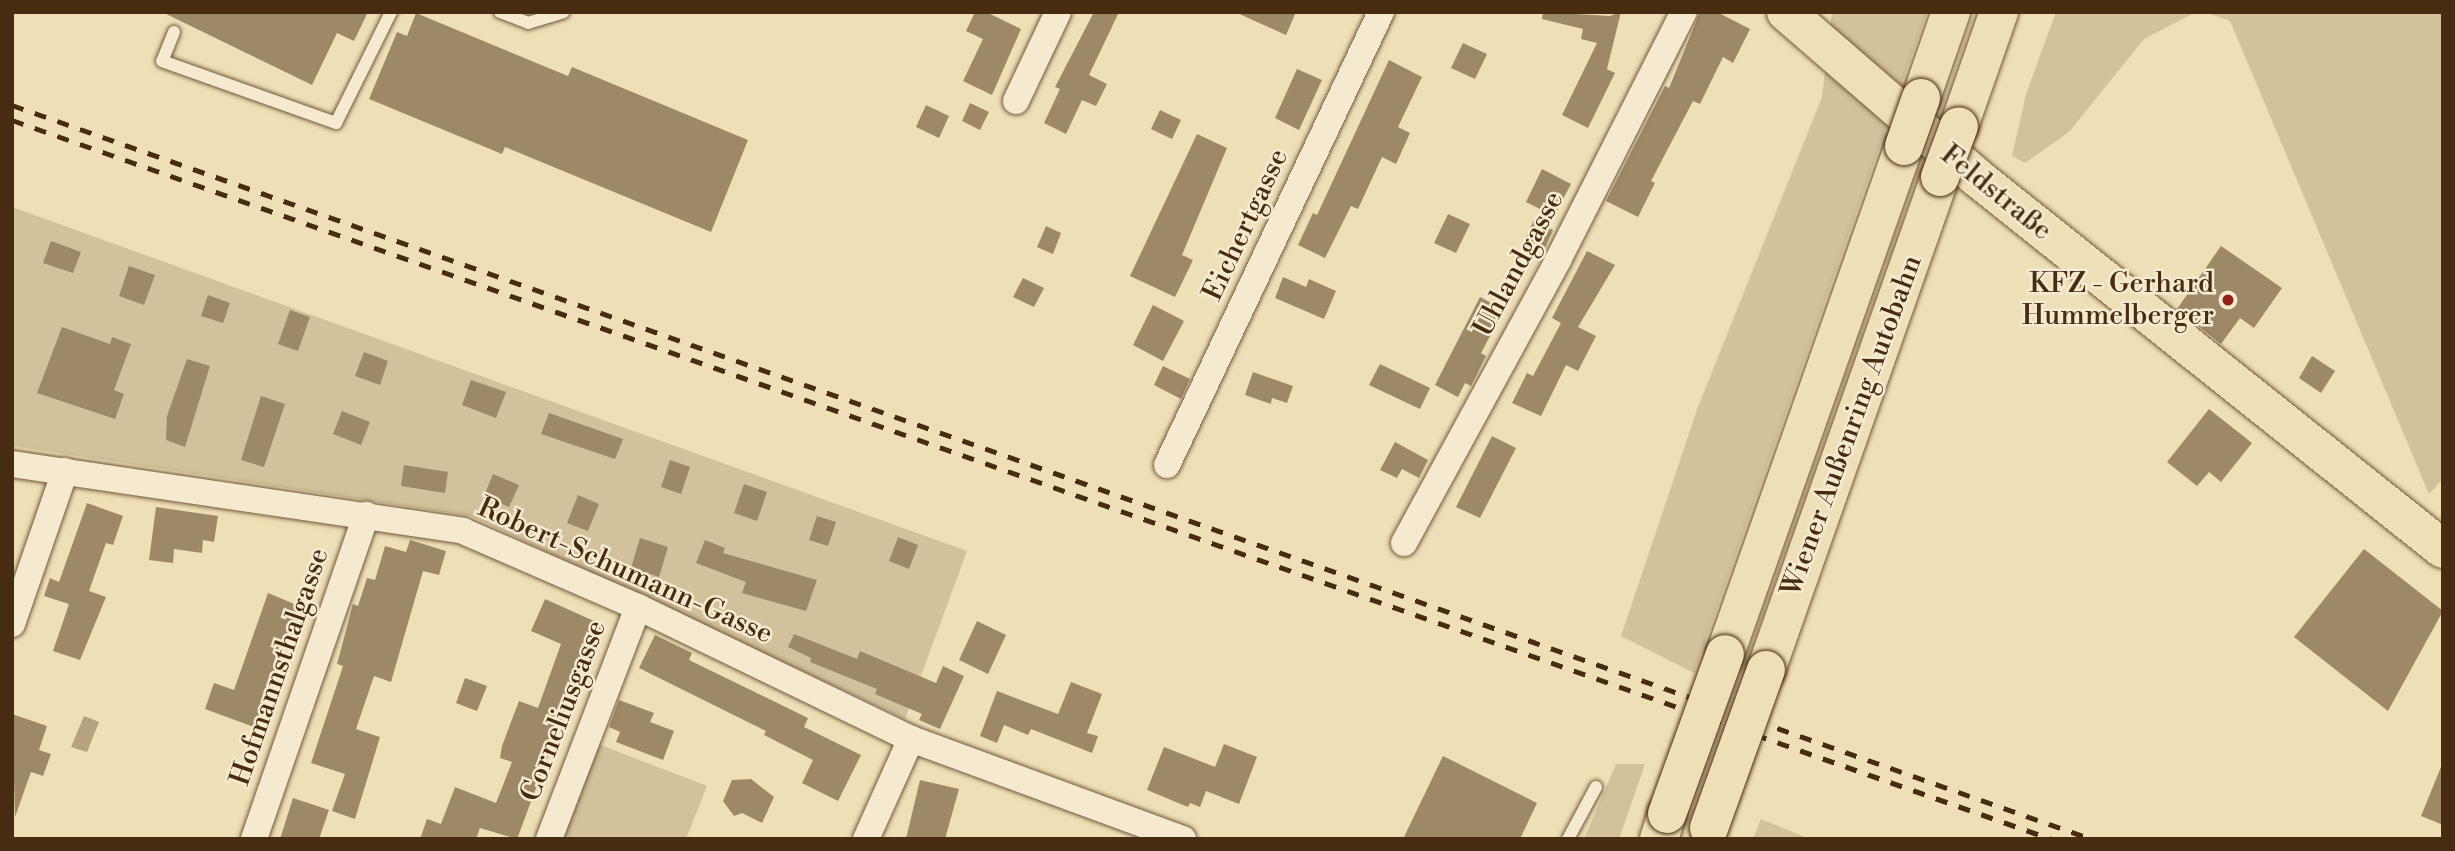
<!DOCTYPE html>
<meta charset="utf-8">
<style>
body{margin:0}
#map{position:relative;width:2455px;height:851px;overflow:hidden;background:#efdfb6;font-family:"Libre Bodoni",serif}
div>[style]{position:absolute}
.green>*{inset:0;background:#d2c19a}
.water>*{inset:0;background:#b6a27e}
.building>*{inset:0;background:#9e8967}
.roads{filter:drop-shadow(0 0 2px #71593b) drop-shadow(0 0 2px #71593b)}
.lane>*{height:12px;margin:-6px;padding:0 6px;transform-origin:6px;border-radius:6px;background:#f5ead0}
.street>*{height:26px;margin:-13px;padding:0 13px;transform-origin:13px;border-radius:13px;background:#f5ead0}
.primary>*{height:38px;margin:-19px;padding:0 19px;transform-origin:19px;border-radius:19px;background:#efdfb6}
.highway>*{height:38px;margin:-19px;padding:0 19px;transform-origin:19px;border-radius:19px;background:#efdfb6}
.rail>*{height:5px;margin-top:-2.5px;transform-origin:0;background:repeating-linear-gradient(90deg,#472c12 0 12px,transparent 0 24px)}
.bridges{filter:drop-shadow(0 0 2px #472c12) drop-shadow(0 0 2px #472c12)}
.highway-bridge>*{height:38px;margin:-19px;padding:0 19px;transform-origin:19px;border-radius:19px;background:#efdfb6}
.dots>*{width:19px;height:19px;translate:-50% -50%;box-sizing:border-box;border:4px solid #f5ead0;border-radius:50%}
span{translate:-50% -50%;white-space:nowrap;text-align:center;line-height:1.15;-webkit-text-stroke:5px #f5ead0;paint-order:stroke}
.street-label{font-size:28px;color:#472c12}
.poi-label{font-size:28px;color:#472c12}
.right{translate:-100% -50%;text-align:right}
.frame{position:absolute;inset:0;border:14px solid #472c12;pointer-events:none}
</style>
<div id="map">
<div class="green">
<div style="clip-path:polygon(1832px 12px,1927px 12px,1694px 673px,1621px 636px,1698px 407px,1822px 97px)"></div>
<div style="clip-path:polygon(2056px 12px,2196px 12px,2144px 39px,2069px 132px,2025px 163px,2012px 156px,2026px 94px)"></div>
<div style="clip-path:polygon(2205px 12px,2443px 12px,2443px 479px,2429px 494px,2230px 21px)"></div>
<div style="clip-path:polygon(12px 207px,967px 551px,905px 719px,470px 516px,12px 446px)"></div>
<div style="clip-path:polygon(598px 744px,707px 786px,686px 839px,559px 839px)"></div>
<div style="clip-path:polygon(1616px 764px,1645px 764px,1619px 839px,1584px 839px)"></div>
<div style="clip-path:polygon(1761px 819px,1810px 839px,1753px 839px)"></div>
</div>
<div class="water">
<div style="clip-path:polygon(84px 716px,99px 722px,87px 752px,71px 747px)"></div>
</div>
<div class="building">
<div style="clip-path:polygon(162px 12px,368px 12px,354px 41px,337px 33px,312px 85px)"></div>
<div style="clip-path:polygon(975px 12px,986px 12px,1021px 29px,992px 95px,963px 81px,983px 39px,966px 31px)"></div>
<div style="clip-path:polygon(1094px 12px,1119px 12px,1089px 75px,1107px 84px,1096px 106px,1082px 100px,1066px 134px,1044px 123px,1060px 89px,1055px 87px)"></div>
<div style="clip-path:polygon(1235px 12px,1296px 12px,1286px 35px)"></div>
<div style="clip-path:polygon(1543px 12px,1610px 16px,1621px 12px,1607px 69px,1615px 73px,1588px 128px,1562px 115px,1597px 43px,1581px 39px,1583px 29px,1542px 19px)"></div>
<div style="clip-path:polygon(1700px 12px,1717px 12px,1750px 29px,1733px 63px,1723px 57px,1700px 104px,1693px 101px,1651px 181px,1655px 183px,1638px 217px,1606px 201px,1665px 86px,1669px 88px)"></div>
<div style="clip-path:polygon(416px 13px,568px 76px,572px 67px,748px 140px,711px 232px,505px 147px,502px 154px,369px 99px,397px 32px,407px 36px)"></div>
<div style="clip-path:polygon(1463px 43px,1487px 54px,1475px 79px,1451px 68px)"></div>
<div style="clip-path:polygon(1389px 60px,1422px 77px,1398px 127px,1410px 133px,1396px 164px,1382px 157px,1358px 209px,1351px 206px,1325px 258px,1298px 245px,1313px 213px,1317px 215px)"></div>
<div style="clip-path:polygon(1297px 69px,1322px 80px,1299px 130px,1275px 118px)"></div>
<div style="clip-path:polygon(970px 103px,989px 112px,980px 130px,962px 121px)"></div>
<div style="clip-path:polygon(926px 105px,949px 116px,939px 138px,916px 127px)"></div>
<div style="clip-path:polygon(1160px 110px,1181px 120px,1172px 139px,1151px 129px)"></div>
<div style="clip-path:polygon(1197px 134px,1227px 148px,1182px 255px,1193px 260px,1175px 297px,1130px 276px)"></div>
<div style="clip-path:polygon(1542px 169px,1571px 184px,1554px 216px,1526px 202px)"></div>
<div style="clip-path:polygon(1448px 214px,1470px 224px,1456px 253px,1434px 243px)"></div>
<div style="clip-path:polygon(1534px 220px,1553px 230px,1545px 248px,1525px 239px)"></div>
<div style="clip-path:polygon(1046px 226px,1061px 233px,1053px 254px,1037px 247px)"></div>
<div style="clip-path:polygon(51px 241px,81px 252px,73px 273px,43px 263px)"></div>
<div style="clip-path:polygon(2221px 246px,2282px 288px,2254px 328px,2240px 318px,2221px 344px,2177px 309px)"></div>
<div style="clip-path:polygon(1587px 251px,1615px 265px,1578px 327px,1596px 336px,1578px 371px,1566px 365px,1541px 416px,1512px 403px,1527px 373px,1533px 376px,1561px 323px,1552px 318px)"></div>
<div style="clip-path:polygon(129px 266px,155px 275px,144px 305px,119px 296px)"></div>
<div style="clip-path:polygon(1283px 277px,1306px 287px,1309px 279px,1336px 291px,1324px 319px,1275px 298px)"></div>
<div style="clip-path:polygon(1023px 278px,1044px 288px,1034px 307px,1013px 297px)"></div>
<div style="clip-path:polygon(208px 295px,230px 303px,223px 323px,201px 316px)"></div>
<div style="clip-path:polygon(1480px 297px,1504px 310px,1481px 353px,1486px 356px,1471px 386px,1465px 383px,1458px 397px,1435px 385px)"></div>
<div style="clip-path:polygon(1153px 305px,1184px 321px,1163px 361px,1133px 345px)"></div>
<div style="clip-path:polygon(290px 310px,310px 317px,298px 351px,278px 344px)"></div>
<div style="clip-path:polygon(62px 327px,110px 344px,112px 337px,131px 344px,114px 390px,124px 394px,115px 419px,37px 393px)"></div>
<div style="clip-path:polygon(364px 352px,388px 361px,380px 385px,355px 376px)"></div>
<div style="clip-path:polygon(2312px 356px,2335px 371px,2321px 393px,2299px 378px)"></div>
<div style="clip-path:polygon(187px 359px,210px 366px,185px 447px,166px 440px,167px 416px)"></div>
<div style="clip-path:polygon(1380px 364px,1430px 388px,1420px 409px,1369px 385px)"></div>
<div style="clip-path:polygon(1163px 366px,1190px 379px,1181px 399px,1154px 385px)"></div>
<div style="clip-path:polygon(1253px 372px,1293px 386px,1287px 403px,1272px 398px,1271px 404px,1245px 395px)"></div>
<div style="clip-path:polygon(471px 380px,506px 392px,496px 418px,462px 405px)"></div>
<div style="clip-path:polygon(261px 396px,285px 404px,264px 467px,241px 460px)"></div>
<div style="clip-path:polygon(2209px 409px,2252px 443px,2221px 482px,2209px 472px,2197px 486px,2167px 462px)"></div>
<div style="clip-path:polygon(342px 411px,370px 422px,361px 445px,333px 434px)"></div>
<div style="clip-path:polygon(549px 413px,623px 439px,615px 459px,541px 434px)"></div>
<div style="clip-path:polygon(1492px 436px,1516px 448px,1480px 518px,1456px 507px)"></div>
<div style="clip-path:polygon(1395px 442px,1428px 460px,1419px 478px,1402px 469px,1397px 478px,1380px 470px)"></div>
<div style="clip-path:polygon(670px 460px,690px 467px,681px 494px,661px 487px)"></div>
<div style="clip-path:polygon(404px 465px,448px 472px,445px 493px,401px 486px)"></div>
<div style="clip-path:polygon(493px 474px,519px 485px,509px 507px,484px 496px)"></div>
<div style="clip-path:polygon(744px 484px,767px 492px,757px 521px,734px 513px)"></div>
<div style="clip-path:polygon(578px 495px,599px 504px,588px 531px,567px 523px)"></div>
<div style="clip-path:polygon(87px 503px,123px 516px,113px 545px,106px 543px,89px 591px,106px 597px,80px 660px,53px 651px,69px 604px,44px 596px,50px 578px,59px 582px)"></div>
<div style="clip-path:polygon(156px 507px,218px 516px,214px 542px,203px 540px,202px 553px,174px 549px,173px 563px,149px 560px)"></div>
<div style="clip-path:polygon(817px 516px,836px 522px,828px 546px,809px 540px)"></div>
<div style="clip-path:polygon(898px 537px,918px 545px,909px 569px,889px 561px)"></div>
<div style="clip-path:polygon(640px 538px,668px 547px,659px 577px,631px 568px)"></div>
<div style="clip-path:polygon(410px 540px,446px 551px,439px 575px,423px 571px,391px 682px,374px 676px,356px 729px,380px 737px,355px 819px,332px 811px,345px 774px,311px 763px,343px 666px,337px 664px,353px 604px,358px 606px,367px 578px,375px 580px,385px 546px,406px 552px)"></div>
<div style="clip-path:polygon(705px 540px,725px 548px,723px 553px,817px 580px,806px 611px,742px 593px,746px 582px,696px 563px)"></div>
<div style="clip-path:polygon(2364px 549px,2443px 611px,2388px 711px,2294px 637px)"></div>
<div style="clip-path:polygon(268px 593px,304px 608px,292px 637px,288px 635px,257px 728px,205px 709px,214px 683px,234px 690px)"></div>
<div style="clip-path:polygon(545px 599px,603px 625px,589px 656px,586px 655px,517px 839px,480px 828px,476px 839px,420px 839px,427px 819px,441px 824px,455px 787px,496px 803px,512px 762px,500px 758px,502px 746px,519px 701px,538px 708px,561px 644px,531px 631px)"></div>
<div style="clip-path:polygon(977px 621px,1006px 635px,988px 674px,959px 660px)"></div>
<div style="clip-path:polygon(794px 634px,857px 659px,860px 651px,936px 683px,943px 666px,964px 676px,940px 729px,919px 720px,922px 714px,875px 694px,877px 689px,810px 662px,811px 658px,788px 647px)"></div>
<div style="clip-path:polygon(655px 635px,692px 653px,689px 660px,808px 718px,804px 727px,861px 755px,838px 801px,802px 783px,813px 760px,764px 735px,766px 731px,639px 668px)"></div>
<div style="clip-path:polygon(465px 678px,487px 686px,477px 711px,456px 703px)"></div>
<div style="clip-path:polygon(1071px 682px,1102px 694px,1087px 733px,1098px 736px,1092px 753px,1031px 729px,1028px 735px,1004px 725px,997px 743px,980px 736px,997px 691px,1058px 714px)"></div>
<div style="clip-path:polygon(619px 700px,654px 713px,650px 722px,674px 731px,663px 760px,616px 742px,620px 732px,609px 727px)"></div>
<div style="clip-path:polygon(12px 714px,47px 726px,39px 750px,51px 754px,43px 776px,31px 772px,15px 817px)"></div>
<div style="clip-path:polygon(1224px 744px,1257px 757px,1239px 804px,1206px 791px,1200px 807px,1190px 803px,1188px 807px,1147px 790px,1164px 747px,1215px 767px)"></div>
<div style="clip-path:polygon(1443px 756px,1537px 803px,1520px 839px,1403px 839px)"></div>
<div style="clip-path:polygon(2443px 762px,2443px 825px,2421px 816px)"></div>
<div style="clip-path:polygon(751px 779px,774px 797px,762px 823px,742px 813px,734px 816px,723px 801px,732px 780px)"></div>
<div style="clip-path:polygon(920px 780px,959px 789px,945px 839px,906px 839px)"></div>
<div style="clip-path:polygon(293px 798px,329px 810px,319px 839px,280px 839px)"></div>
</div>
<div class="roads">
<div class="lane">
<div style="left:500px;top:12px;width:30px;rotate:21deg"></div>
<div style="left:528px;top:23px;width:37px;rotate:-17deg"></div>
<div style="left:174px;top:32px;width:31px;rotate:112deg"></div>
<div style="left:162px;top:61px;width:185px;rotate:19.6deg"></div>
<div style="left:336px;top:123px;width:124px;rotate:-63.6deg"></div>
<div style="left:1568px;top:839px;width:59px;rotate:-61.7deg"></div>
</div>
<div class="street">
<div style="left:1016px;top:101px;width:98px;rotate:-64.7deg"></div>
<div style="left:12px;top:464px;width:456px;rotate:8.4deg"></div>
<div style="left:463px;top:531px;width:191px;rotate:23.5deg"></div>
<div style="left:638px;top:607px;width:303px;rotate:25.8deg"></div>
<div style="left:911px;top:739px;width:290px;rotate:20.2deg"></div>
<div style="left:1167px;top:465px;width:501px;rotate:-64.71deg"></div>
<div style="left:1404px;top:543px;width:322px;rotate:-61.4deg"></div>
<div style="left:1558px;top:260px;width:278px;rotate:-63.1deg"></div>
<div style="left:12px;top:624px;width:162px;rotate:-70.9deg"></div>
<div style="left:254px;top:839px;width:343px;rotate:-70.9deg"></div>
<div style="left:549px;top:839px;width:248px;rotate:-69deg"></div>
<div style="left:866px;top:839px;width:110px;rotate:-65.8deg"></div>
</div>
<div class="primary">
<div style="left:1786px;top:12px;width:250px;rotate:40.9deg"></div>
<div style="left:1975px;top:176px;width:598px;rotate:38.56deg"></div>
</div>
<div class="highway">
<div style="left:1921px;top:98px;width:91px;rotate:-70.8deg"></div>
<div style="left:1959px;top:126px;width:121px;rotate:-70.7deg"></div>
<div style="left:1725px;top:654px;width:539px;rotate:-70.59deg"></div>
<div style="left:1766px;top:670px;width:523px;rotate:-70.56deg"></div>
<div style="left:1659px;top:839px;width:26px;rotate:-72deg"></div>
</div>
</div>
<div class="rail">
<div style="left:12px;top:105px;width:2206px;rotate:19.44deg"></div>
<div style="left:12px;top:120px;width:2162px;rotate:19.42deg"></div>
</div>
<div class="bridges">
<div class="highway-bridge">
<div style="left:1904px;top:146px;width:51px;rotate:-70.5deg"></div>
<div style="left:1940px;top:177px;width:54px;rotate:-69.6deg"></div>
<div style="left:1667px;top:814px;width:170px;rotate:-70.1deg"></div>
<div style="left:1709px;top:828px;width:168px;rotate:-70.2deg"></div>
</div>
</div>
<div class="dots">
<div style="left:2228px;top:300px;background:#8f2418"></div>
</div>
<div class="street-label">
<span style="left:1996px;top:193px;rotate:39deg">Feldstraße</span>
<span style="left:1246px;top:225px;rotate:-65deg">Eichertgasse</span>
<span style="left:1519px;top:264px;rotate:-62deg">Uhlandgasse</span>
<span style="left:1852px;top:426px;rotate:-70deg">Wiener Außenring Autobahn</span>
<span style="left:625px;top:571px;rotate:24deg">Robert-Schumann-Gasse</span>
<span style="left:280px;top:667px;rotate:-71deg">Hofmannsthalgasse</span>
<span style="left:564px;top:711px;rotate:-69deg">Corneliusgasse</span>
</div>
<div class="poi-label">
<span class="right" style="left:2214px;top:300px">KFZ - Gerhard<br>Hummelberger</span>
</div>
<div class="frame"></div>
</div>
